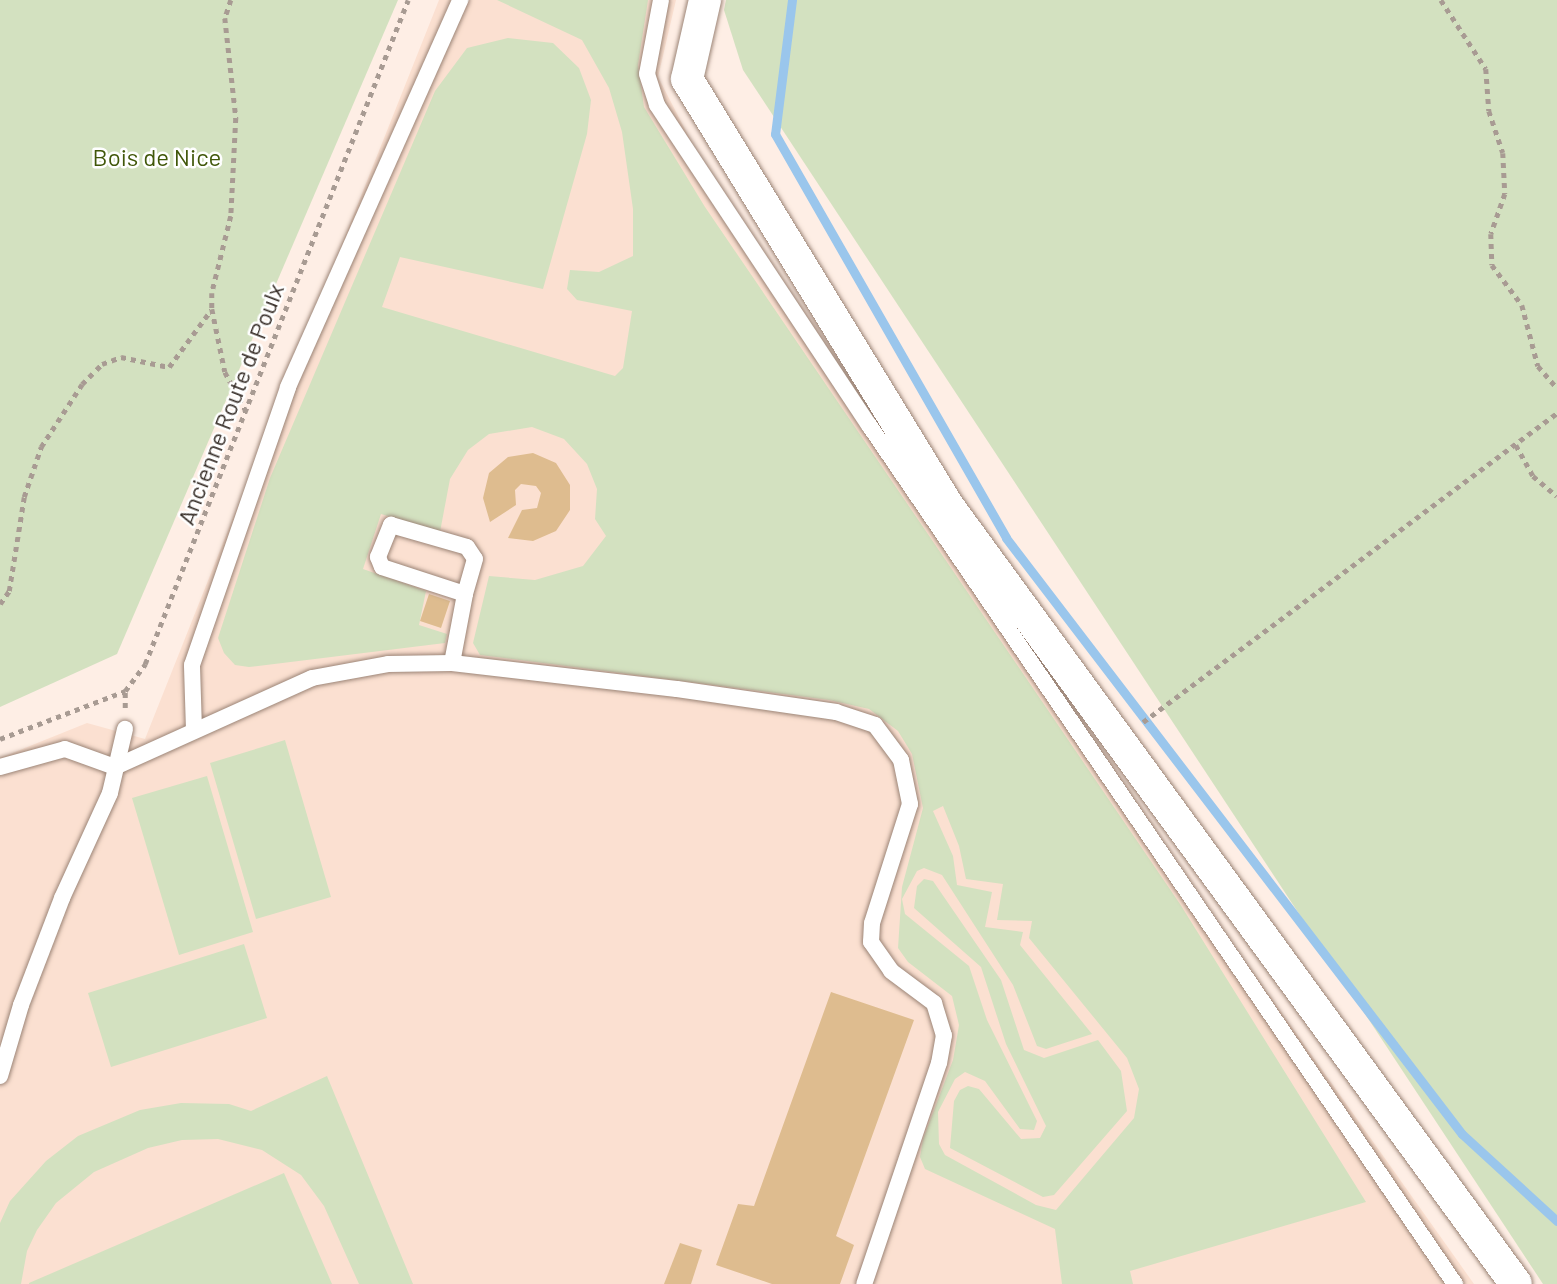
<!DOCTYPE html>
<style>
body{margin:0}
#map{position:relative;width:1557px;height:1284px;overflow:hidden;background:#feeee5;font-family:Barlow,sans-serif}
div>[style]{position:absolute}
.built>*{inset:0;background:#fbe0d1}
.green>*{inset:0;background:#d3e1c0}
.stream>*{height:9px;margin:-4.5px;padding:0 4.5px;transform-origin:4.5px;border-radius:4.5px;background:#9ac6ec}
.building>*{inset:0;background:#debc8f}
.path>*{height:4.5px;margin-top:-2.25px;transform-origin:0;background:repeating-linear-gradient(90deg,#a89b93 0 5px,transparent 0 10px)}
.roads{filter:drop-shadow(0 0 2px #9b8476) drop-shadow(0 0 2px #9b8476)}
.service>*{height:16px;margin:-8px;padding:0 8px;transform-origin:8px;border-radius:8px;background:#fff}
.minor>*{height:32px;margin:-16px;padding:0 16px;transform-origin:16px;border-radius:16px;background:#fff}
span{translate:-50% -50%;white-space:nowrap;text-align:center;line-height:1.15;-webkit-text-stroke:5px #fff;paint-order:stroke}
.park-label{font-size:24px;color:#405709}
.street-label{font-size:24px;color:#362d27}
</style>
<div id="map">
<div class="built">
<div style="clip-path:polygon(439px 0,676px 0,658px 77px,704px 166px,1132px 802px,1474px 1284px,0 1284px,0 758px,87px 723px,145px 739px)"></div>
</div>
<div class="green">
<div style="clip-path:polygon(0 0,398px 0,117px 654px,0 707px)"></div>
<div style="clip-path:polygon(evenodd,497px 0,648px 0,638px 65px,644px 107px,705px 207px,1180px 904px,1366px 1202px,1130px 1271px,1133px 1284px,1062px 1284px,1055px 1229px,925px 1169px,920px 1157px,923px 1139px,953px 1060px,959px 1025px,952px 996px,908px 962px,898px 948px,902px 887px,923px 808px,912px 754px,898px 731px,869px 709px,829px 700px,480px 655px,473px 643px,489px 576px,535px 580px,583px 566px,606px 536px,595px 519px,597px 489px,587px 464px,564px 439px,532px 427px,489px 434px,468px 450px,450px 479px,440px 532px,381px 514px,363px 569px,426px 591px,419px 625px,447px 634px,445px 643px,249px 667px,235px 665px,224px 653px,218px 638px,270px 478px,435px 91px,467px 48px,508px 38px,553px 43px,579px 68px,591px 100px,587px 134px,543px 289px,400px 257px,382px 307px,615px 376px,623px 368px,632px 311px,577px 300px,567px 289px,570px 270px,599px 272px,633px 256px,633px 209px,622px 132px,609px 88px,582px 40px,497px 0,943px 806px,959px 846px,966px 879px,1003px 884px,997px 920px,1032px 921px,1029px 938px,1127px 1058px,1139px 1089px,1134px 1118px,1056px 1210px,1036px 1205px,945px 1155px,939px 1144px,938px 1112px,955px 1079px,965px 1072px,985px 1081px,1020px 1129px,1034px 1130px,1037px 1121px,987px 1020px,969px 966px,905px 914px,902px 899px,917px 871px,924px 868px,942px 875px,1013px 985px,1037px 1046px,1046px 1049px,1092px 1034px,1020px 945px,1023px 932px,985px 927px,992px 892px,957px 885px,953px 856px,933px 811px,943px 806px)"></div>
<div style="clip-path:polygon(726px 0,1557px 0,1557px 1284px,1543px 1284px,743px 70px,724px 10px)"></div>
<div style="clip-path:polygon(285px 740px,331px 897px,256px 919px,210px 763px)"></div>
<div style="clip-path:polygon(207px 776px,253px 932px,179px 955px,132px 798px)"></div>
<div style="clip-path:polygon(924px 879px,933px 881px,1001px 980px,1024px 1050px,1044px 1058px,1098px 1040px,1121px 1071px,1127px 1111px,1054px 1195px,1043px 1197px,950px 1148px,954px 1101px,960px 1090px,968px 1086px,979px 1089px,1021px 1139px,1040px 1138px,1046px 1126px,1006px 1044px,981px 967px,914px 908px,917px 886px)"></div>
<div style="clip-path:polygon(244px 944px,267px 1018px,111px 1067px,88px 993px)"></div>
<div style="clip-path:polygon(327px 1076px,413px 1284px,359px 1284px,324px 1206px,301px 1175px,262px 1150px,218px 1139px,182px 1140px,148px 1148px,94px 1172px,56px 1203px,37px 1230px,27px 1251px,21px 1284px,0 1284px,0 1223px,10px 1201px,46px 1161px,78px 1136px,140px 1110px,181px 1103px,229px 1104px,251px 1111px)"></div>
<div style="clip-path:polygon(284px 1173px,332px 1284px,29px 1284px,29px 1283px)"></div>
</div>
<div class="stream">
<div style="left:792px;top:0;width:135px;rotate:97.2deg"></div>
<div style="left:775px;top:134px;width:465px;rotate:60.2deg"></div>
<div style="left:1006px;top:538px;width:750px;rotate:52.58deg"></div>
<div style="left:1462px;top:1134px;width:129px;rotate:42.5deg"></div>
</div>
<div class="building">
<div style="clip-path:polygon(533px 453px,556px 463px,570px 485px,570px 510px,556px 531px,533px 541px,508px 538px,522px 510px,537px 508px,541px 493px,536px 486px,521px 484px,515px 490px,516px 505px,490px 522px,483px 498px,489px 473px,508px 457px)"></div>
<div style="clip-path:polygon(429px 594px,450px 601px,441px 628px,420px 621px)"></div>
<div style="clip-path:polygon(831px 992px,914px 1020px,836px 1236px,854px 1245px,840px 1284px,772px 1284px,716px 1265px,738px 1204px,754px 1206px)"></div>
<div style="clip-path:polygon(680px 1243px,702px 1250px,691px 1284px,664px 1284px)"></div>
</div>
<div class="path">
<div style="left:231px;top:0;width:19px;rotate:108deg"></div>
<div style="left:225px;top:18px;width:101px;rotate:83.7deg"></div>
<div style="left:236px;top:118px;width:98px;rotate:92.9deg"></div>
<div style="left:231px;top:216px;width:79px;rotate:103.9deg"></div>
<div style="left:212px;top:293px;width:16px;rotate:90deg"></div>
<div style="left:212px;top:309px;width:64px;rotate:78.3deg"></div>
<div style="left:225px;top:372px;width:44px;rotate:61.7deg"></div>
<div style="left:1441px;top:0;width:82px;rotate:56.9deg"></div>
<div style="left:1486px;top:69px;width:42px;rotate:85.9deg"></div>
<div style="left:1489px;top:111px;width:44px;rotate:71.6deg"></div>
<div style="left:1503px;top:153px;width:41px;rotate:87.2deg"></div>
<div style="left:1505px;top:194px;width:42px;rotate:109.3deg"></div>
<div style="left:1491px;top:234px;width:31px;rotate:88deg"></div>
<div style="left:1492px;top:265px;width:50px;rotate:53.1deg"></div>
<div style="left:1522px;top:305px;width:63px;rotate:75.3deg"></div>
<div style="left:1538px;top:366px;width:29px;rotate:49deg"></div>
<div style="left:1516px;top:445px;width:35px;rotate:61deg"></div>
<div style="left:1533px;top:476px;width:31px;rotate:40deg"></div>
<div style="left:0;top:604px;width:16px;rotate:-55deg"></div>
<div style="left:9px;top:591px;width:95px;rotate:-80.9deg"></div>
<div style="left:24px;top:497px;width:53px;rotate:-71.2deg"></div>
<div style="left:41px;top:447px;width:75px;rotate:-56.9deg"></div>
<div style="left:82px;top:384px;width:28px;rotate:-45deg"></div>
<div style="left:102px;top:364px;width:20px;rotate:-20deg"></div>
<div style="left:121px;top:357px;width:49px;rotate:11.8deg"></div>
<div style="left:169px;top:367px;width:71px;rotate:-53.6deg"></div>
<div style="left:125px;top:708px;width:17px;rotate:-90deg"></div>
<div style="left:1143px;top:722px;width:517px;rotate:-36.74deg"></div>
<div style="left:0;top:739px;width:134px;rotate:-21deg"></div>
<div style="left:125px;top:691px;width:34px;rotate:-53deg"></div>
<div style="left:145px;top:664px;width:714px;rotate:-68.39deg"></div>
</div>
<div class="roads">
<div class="service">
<div style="left:661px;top:0;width:75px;rotate:100.7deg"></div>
<div style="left:647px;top:74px;width:33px;rotate:72deg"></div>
<div style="left:657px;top:105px;width:384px;rotate:56.5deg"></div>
<div style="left:869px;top:425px;width:1040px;rotate:55.7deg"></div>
<div style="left:452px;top:663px;width:70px;rotate:-79.3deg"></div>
<div style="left:465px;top:594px;width:87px;rotate:-162deg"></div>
<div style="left:382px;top:567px;width:11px;rotate:-112deg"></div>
<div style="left:378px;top:557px;width:35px;rotate:-68deg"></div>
<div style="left:391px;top:525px;width:79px;rotate:16.1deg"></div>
<div style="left:467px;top:547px;width:14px;rotate:56deg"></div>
<div style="left:475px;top:559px;width:36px;rotate:106deg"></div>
<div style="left:194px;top:730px;width:65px;rotate:-91.8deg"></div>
<div style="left:192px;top:665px;width:294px;rotate:-70.9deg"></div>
<div style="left:288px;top:387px;width:424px;rotate:-66deg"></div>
<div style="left:0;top:767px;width:67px;rotate:-15.5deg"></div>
<div style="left:65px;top:749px;width:53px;rotate:19.8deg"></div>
<div style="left:115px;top:767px;width:216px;rotate:-24.3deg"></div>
<div style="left:312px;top:678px;width:77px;rotate:-10.4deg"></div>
<div style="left:388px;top:664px;width:64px;rotate:-0.9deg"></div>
<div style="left:452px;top:663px;width:226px;rotate:6.6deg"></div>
<div style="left:677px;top:689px;width:161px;rotate:8.2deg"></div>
<div style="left:836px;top:712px;width:41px;rotate:18.4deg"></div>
<div style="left:875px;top:725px;width:44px;rotate:53.4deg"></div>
<div style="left:901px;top:760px;width:45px;rotate:78.4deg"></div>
<div style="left:910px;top:804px;width:125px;rotate:107.7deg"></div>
<div style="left:872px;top:923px;width:19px;rotate:93deg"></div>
<div style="left:871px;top:942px;width:35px;rotate:55deg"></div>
<div style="left:891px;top:971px;width:54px;rotate:36.7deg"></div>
<div style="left:934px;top:1003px;width:34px;rotate:73deg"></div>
<div style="left:944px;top:1035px;width:28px;rotate:100deg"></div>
<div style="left:939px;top:1063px;width:233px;rotate:108.7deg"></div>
<div style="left:0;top:1076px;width:74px;rotate:-73.5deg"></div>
<div style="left:21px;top:1005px;width:115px;rotate:-69deg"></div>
<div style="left:62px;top:898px;width:115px;rotate:-65.4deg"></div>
<div style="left:110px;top:793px;width:66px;rotate:-76.8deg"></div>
</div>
<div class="minor">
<div style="left:705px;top:0;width:81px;rotate:102.8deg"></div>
<div style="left:687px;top:79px;width:500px;rotate:58.57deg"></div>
<div style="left:948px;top:506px;width:963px;rotate:53.87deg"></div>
</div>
</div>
<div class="park-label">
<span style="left:157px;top:157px">Bois de Nice</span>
</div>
<div class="street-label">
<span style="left:230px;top:404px;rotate:-69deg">Ancienne Route de Poulx</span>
</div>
</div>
